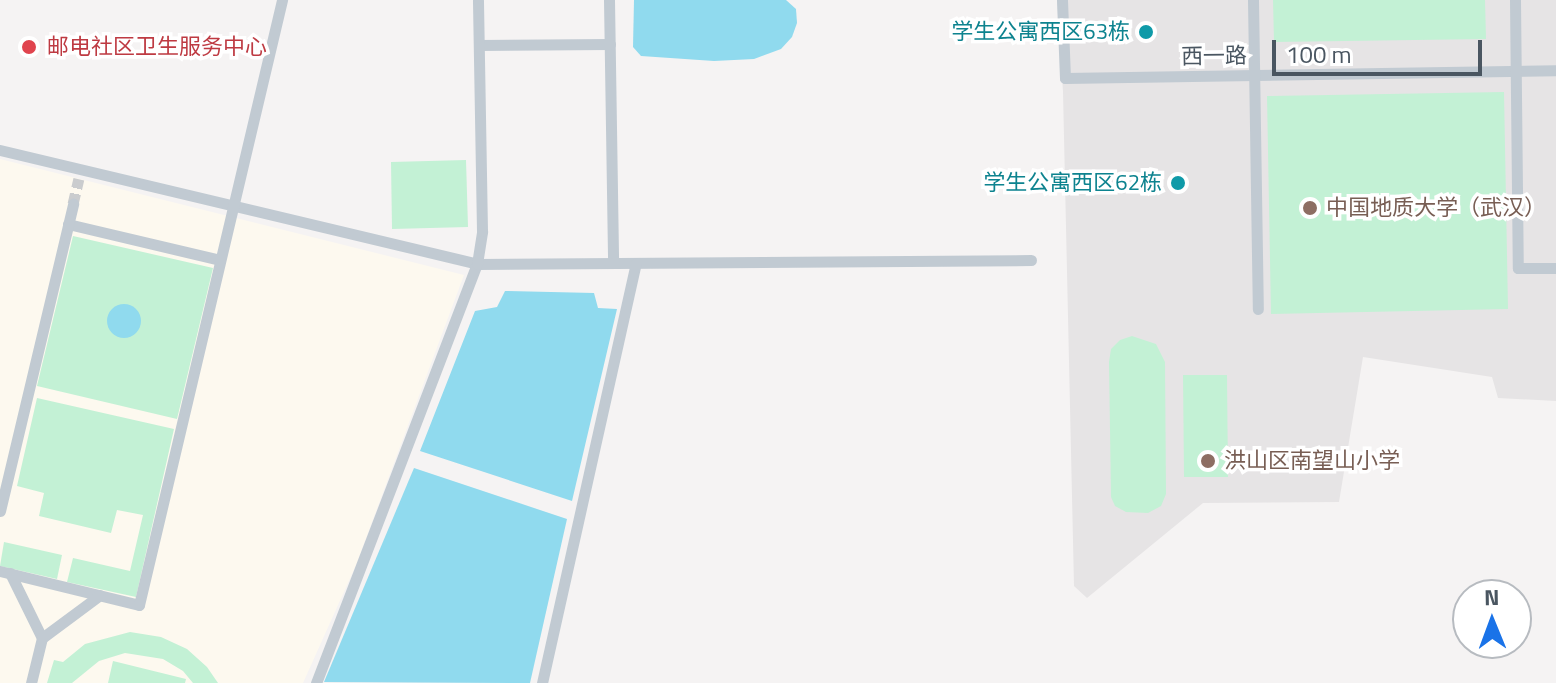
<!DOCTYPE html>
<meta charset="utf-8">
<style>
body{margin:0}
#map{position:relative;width:1556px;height:683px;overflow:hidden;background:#f5f3f3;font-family:"Titillium Web","Noto Sans SC",sans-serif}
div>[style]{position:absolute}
.commercial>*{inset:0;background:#fdf9ef}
.education>*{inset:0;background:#e6e4e5}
.green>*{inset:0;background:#c3f1d5}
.water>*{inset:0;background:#90daee}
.round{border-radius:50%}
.street-tunnel>*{height:11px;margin-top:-5.5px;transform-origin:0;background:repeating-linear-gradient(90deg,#caccce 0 11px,transparent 0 16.5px)}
.street>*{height:11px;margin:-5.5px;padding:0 5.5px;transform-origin:5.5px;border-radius:5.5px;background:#c1cad2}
.dots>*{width:22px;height:22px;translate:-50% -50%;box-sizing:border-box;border:4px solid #fff;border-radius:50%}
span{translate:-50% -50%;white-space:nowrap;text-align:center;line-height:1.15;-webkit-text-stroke:7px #fff;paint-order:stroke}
.culture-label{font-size:22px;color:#0d838f}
.right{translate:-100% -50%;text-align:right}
.health-label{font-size:22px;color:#be3a42}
.left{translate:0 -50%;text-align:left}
.street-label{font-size:22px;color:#4a5661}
.education-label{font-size:22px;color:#785e54}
.north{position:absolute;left:1452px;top:579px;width:80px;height:80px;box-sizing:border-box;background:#fff;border:2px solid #b7bbc0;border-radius:50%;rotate:359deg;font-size:22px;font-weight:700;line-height:32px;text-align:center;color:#4a5661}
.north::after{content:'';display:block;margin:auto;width:28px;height:36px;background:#1a73e8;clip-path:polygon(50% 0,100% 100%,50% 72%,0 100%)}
.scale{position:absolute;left:1272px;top:40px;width:210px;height:36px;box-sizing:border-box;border:4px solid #4a5661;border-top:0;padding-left:10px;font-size:24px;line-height:28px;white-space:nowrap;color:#4a5661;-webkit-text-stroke:6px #fff;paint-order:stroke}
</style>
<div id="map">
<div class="commercial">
<div style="clip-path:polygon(0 159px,464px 275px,356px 565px,303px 683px,0 683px)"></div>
</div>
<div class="education">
<div style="clip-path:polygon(1057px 0,1556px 0,1556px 401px,1498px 398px,1492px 377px,1363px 357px,1339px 502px,1203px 503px,1087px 598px,1074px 586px,1063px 92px)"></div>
</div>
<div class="green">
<div style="clip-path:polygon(1273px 0,1485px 0,1486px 39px,1274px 42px)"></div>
<div style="clip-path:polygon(1504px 92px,1508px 309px,1271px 314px,1267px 96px)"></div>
<div style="clip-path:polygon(466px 160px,468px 227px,392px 229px,391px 162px)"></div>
<div style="clip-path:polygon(73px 236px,213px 268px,177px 419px,37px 386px)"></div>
<div style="clip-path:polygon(1132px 336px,1156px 344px,1165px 362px,1166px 494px,1161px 506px,1148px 513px,1126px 512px,1115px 506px,1111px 497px,1109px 362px,1111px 349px,1120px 340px)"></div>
<div style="clip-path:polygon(1183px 375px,1227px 375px,1228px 477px,1184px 477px)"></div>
<div style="clip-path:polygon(37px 398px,174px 429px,136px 597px,67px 582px,73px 558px,130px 571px,143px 515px,117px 510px,111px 533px,39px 516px,44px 493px,17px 486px)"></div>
<div style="clip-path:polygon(4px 542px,62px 555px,57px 579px,0 566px)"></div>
<div style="clip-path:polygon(130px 632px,161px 637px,187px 649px,207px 667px,218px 683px,193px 683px,183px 671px,163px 659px,125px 653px,99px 661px,72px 683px,47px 683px,54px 660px,63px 662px,85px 644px)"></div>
<div style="clip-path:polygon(113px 661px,186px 679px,185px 683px,108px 683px)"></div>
</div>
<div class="water">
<div style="clip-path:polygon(634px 0,786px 0,796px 9px,797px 23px,792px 37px,781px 49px,754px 59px,714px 61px,641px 56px,633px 47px)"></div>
<div style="clip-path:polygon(505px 291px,594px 293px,598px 308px,617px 309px,572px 501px,420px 451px,475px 311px,497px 307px)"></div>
<div class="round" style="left:107px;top:304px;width:34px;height:34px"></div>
<div style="clip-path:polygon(414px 468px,567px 519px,530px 683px,324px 682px)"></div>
</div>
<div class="street-tunnel">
<div style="left:73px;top:204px;width:26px;rotate:-77deg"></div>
</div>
<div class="street">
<div style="left:609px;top:0;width:263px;rotate:89.1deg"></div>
<div style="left:1062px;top:0;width:78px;rotate:87.8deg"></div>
<div style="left:1065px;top:78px;width:491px;rotate:-0.9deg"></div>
<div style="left:1253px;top:0;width:309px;rotate:89.1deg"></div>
<div style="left:1515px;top:0;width:268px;rotate:89.4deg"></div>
<div style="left:1518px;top:268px;width:38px"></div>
<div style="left:479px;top:45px;width:131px;rotate:-0.4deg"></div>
<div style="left:0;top:150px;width:490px;rotate:13.4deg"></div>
<div style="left:477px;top:264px;width:554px;rotate:-0.41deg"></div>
<div style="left:68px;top:224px;width:156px;rotate:13.3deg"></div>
<div style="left:0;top:511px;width:316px;rotate:-76.6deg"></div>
<div style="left:0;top:571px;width:143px;rotate:13.7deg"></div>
<div style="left:139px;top:605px;width:622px;rotate:-76.7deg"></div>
<div style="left:10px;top:573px;width:72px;rotate:63.8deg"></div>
<div style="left:31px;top:683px;width:46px;rotate:-76.3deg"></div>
<div style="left:42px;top:638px;width:72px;rotate:-36.6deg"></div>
<div style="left:316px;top:683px;width:449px;rotate:-69deg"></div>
<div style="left:477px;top:264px;width:33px;rotate:-81deg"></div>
<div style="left:482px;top:231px;width:231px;rotate:-91deg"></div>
<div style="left:542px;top:683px;width:430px;rotate:-77.4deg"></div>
</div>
<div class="dots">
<div style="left:1146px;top:32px;background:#0f9aa8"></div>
<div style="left:29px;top:47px;background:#e0444e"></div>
<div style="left:1178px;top:183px;background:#0f9aa8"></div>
<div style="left:1310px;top:208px;background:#8d6e63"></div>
<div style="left:1208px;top:461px;background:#8d6e63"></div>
</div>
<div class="culture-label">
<span class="right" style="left:1130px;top:32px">学生公寓西区63栋</span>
<span class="right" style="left:1162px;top:183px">学生公寓西区62栋</span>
</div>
<div class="health-label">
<span class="left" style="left:47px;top:47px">邮电社区卫生服务中心</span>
</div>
<div class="street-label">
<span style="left:1214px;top:56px;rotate:-1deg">西一路</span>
</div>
<div class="education-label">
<span class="left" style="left:1326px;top:208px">中国地质大学（武汉）</span>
<span class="left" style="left:1224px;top:461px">洪山区南望山小学</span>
</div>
<div class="north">N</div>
<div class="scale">100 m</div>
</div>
